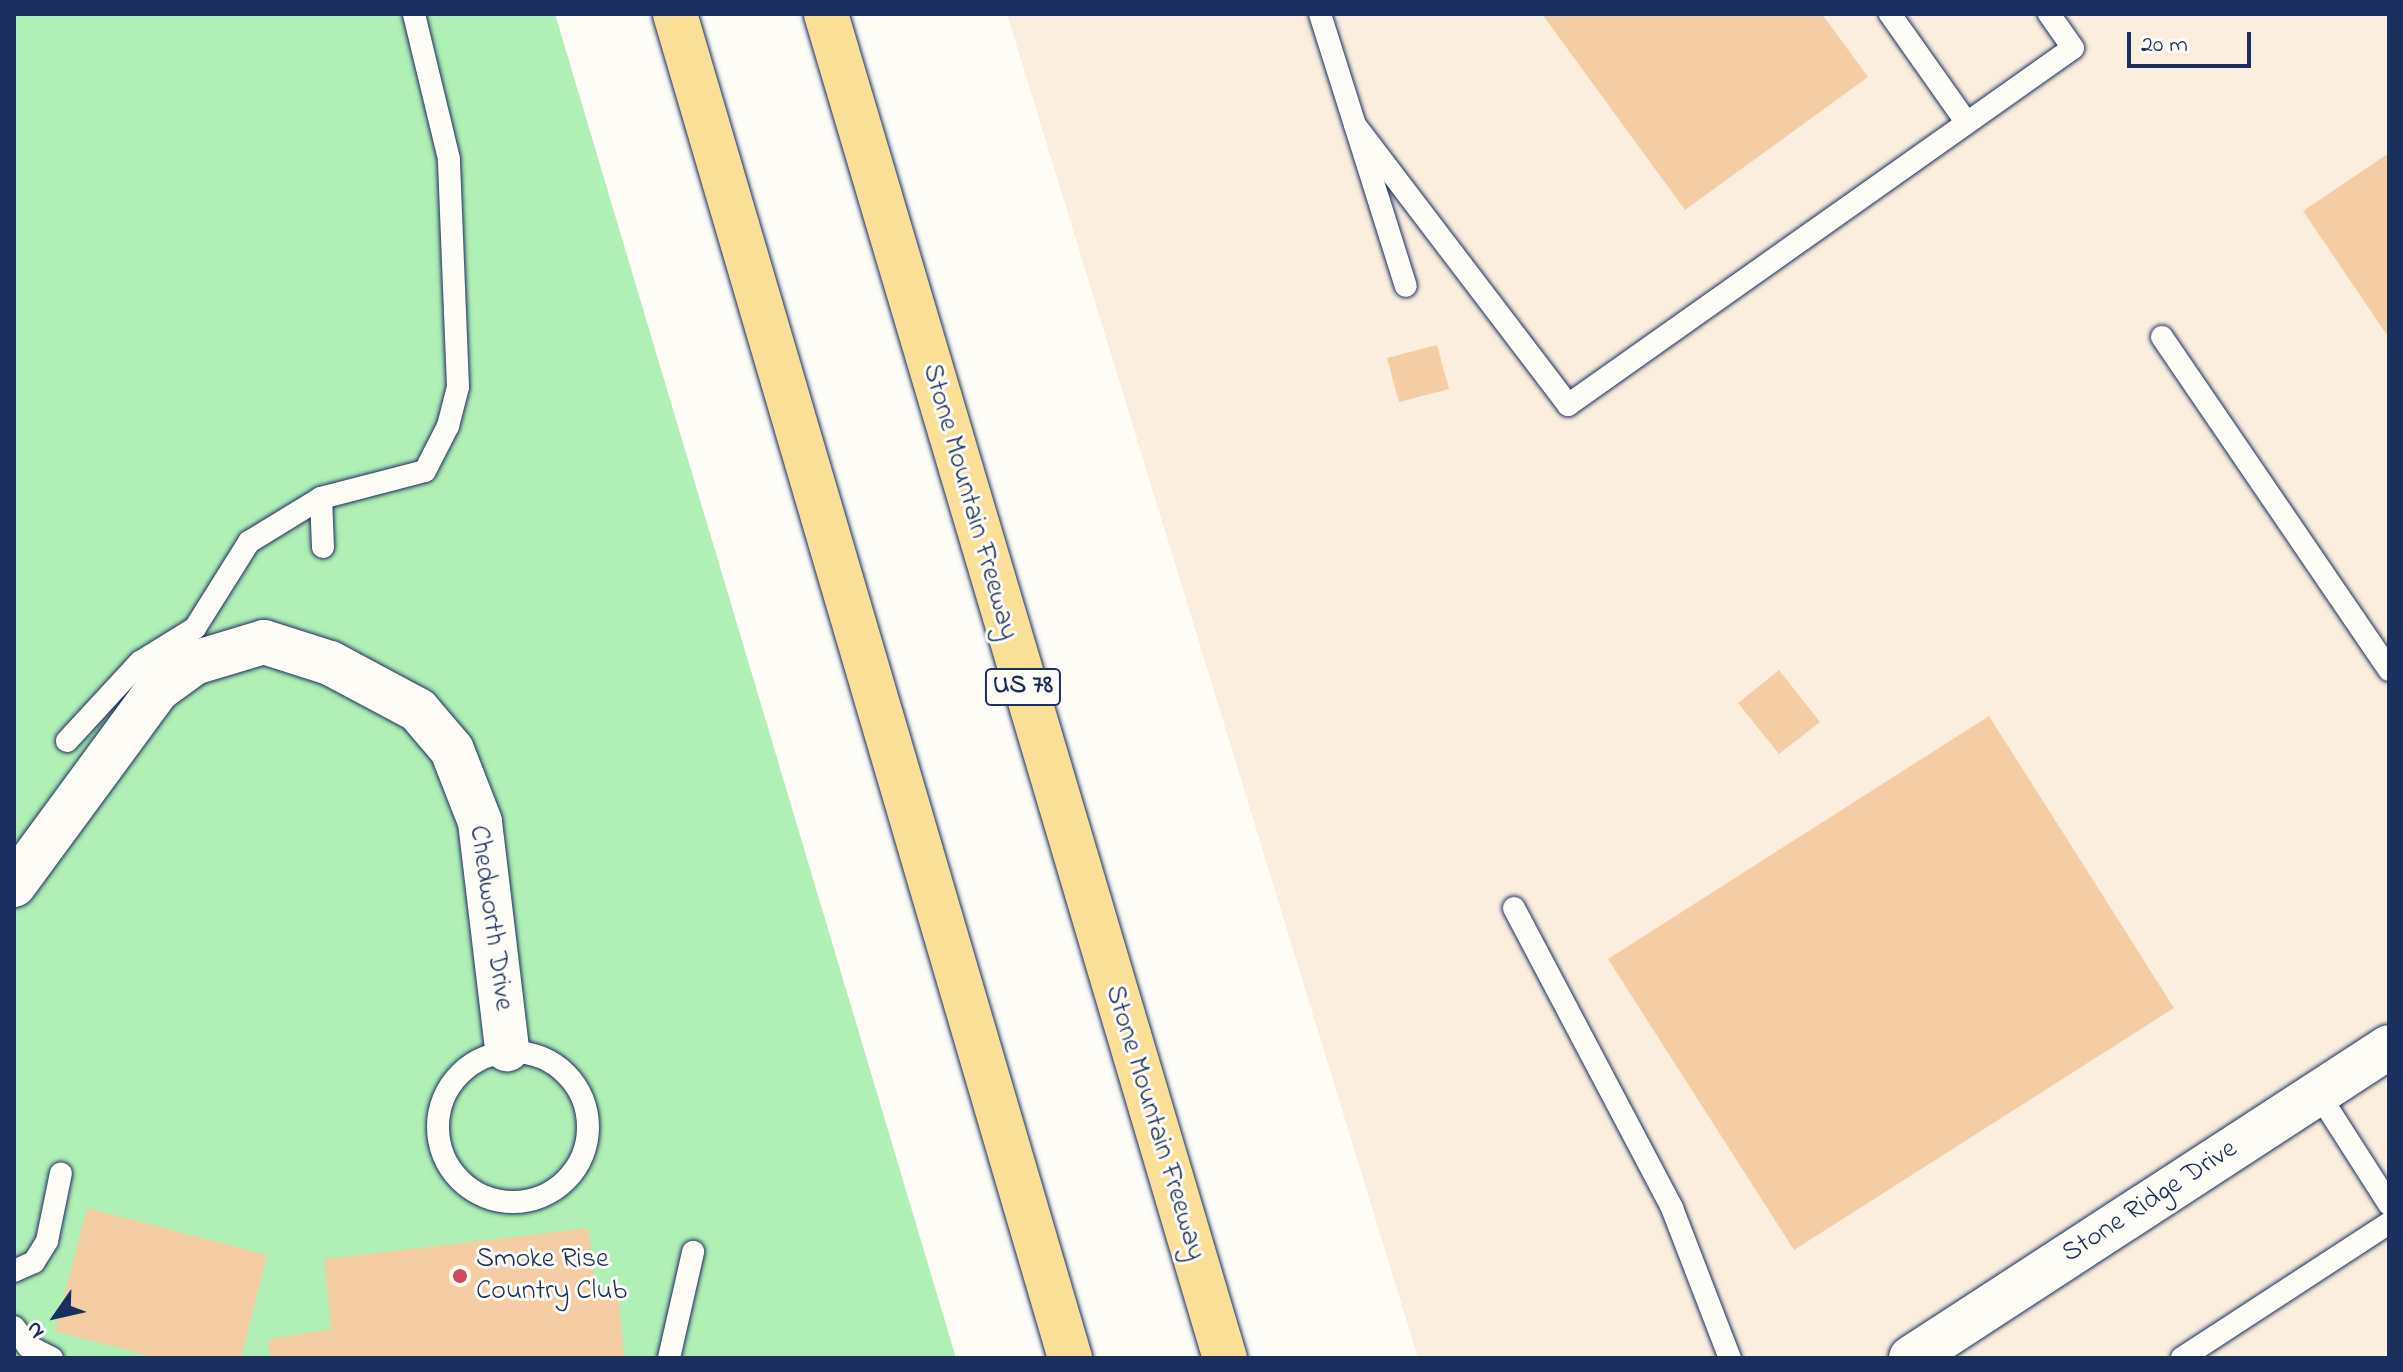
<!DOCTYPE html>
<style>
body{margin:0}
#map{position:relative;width:2403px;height:1372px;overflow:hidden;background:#fdfcf7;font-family:"Indie Flower",sans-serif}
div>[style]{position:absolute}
.built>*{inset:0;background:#fbeede}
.green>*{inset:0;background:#b0efb6}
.building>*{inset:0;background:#f5cda4}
.roads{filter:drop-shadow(0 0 2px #1b2f5e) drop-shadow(0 0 2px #1b2f5e)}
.service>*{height:22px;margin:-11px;padding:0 11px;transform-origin:11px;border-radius:11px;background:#fdfcf7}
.service>.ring{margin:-11px;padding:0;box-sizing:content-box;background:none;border:22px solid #fdfcf7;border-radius:50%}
.minor>*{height:44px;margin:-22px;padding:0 22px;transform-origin:22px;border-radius:22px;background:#fdfcf7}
.motorway>*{height:44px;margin:-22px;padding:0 22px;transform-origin:22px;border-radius:22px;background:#fadf96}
.dots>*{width:22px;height:22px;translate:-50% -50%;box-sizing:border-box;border:4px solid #fdfcf7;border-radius:50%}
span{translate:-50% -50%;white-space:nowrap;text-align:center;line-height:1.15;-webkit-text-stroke:6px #fdfcf7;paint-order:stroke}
.shield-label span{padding:2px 6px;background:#fdfcf7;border:2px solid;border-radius:6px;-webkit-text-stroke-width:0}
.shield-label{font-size:26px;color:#1b2f5e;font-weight:700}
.street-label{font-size:28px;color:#1b2f5e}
.poi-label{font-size:28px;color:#1b2f5e}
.left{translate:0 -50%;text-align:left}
.frame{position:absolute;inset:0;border:16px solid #1b2f5e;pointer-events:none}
.north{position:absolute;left:16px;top:1276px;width:80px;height:80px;-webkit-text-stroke:6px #fdfcf7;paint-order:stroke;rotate:236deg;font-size:22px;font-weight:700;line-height:32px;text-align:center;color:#1b2f5e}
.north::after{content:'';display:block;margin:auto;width:28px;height:36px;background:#1b2f5e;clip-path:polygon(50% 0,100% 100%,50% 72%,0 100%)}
.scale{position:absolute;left:2127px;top:32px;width:124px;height:36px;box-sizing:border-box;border:4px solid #1b2f5e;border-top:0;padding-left:10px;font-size:24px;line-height:28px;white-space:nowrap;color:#1b2f5e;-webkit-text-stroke:6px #fdfcf7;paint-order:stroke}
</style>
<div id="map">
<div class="built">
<div style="clip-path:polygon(1007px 14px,2389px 14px,2389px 1358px,1418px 1358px)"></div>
</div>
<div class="green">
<div style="clip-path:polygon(14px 14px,555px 14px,956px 1358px,14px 1358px)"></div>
</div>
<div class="building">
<div style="clip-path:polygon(1542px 14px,1822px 14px,1868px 77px,1685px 210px)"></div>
<div style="clip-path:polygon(2389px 153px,2389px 338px,2303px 211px)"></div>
<div style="clip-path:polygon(1437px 345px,1449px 389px,1399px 402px,1387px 358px)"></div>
<div style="clip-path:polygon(1779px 670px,1820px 722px,1779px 754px,1738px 703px)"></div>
<div style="clip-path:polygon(1989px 716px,2174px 1008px,1794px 1250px,1608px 959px)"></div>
<div style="clip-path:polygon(87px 1208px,267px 1255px,241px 1358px,158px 1358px,55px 1331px)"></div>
<div style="clip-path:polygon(588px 1228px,597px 1297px,618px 1294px,624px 1358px,270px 1358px,268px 1339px,331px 1329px,324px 1259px)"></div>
</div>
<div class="roads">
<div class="service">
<div style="left:1320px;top:14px;width:285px;rotate:72.5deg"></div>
<div style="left:1890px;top:14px;width:133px;rotate:54.8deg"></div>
<div style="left:1355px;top:125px;width:352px;rotate:52.7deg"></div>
<div style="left:1568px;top:405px;width:618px;rotate:-35.26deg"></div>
<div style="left:2073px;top:48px;width:42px;rotate:-125.2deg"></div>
<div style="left:2162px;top:337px;width:403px;rotate:55.7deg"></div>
<div style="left:323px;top:547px;width:49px;rotate:-92.3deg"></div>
<div style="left:321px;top:498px;width:107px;rotate:-14.6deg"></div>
<div style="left:425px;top:471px;width:51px;rotate:-62.9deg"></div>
<div style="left:448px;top:426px;width:40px;rotate:-75.6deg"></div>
<div style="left:458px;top:387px;width:228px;rotate:-92.3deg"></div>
<div style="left:449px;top:159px;width:149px;rotate:-103.6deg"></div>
<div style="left:67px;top:741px;width:108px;rotate:-47.3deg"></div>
<div style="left:140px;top:662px;width:65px;rotate:-31.7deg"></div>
<div style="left:195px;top:628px;width:102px;rotate:-57.9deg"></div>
<div style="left:249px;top:542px;width:84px;rotate:-31.4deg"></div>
<div style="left:1514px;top:908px;width:339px;rotate:62.2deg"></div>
<div style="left:1672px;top:1208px;width:161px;rotate:68.9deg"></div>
<div class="ring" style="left:438px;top:1052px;width:128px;height:128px"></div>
<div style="left:2318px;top:1093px;width:132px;rotate:57.4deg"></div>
<div style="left:14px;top:1271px;width:22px;rotate:-24deg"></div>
<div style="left:34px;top:1262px;width:25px;rotate:-58deg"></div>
<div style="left:47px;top:1241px;width:69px;rotate:-78.4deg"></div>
<div style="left:14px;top:1327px;width:24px;rotate:54deg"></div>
<div style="left:28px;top:1346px;width:27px;rotate:27deg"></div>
<div style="left:669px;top:1358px;width:109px;rotate:-77.2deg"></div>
<div style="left:2182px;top:1358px;width:247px;rotate:-33.1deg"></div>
</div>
<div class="minor">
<div style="left:14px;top:885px;width:242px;rotate:-53.7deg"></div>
<div style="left:157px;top:690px;width:46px;rotate:-36.1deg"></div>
<div style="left:194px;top:663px;width:73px;rotate:-16.7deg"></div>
<div style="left:264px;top:642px;width:69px;rotate:17.7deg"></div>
<div style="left:330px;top:663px;width:100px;rotate:28.1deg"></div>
<div style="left:418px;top:710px;width:52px;rotate:49.6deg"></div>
<div style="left:452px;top:750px;width:77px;rotate:68.7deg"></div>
<div style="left:480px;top:822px;width:229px;rotate:83.2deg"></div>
<div style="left:1911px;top:1358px;width:570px;rotate:-33.05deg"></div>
</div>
<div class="motorway">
<div style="left:675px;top:14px;width:1401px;rotate:73.62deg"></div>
<div style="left:826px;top:14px;width:1402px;rotate:73.47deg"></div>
</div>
</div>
<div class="dots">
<div style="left:460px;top:1276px;background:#d1495b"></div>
</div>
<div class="shield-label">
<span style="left:1023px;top:687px">US 78</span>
</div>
<div class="street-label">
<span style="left:969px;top:502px;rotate:74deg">Stone Mountain Freeway</span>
<span style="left:490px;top:918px;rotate:82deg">Chedworth Drive</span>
<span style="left:1154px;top:1123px;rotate:73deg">Stone Mountain Freeway</span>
<span style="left:2150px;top:1202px;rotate:-33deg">Stone Ridge Drive</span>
</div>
<div class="poi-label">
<span class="left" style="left:476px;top:1276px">Smoke Rise<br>Country Club</span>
</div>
<div class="frame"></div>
<div class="north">N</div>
<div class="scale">20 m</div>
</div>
